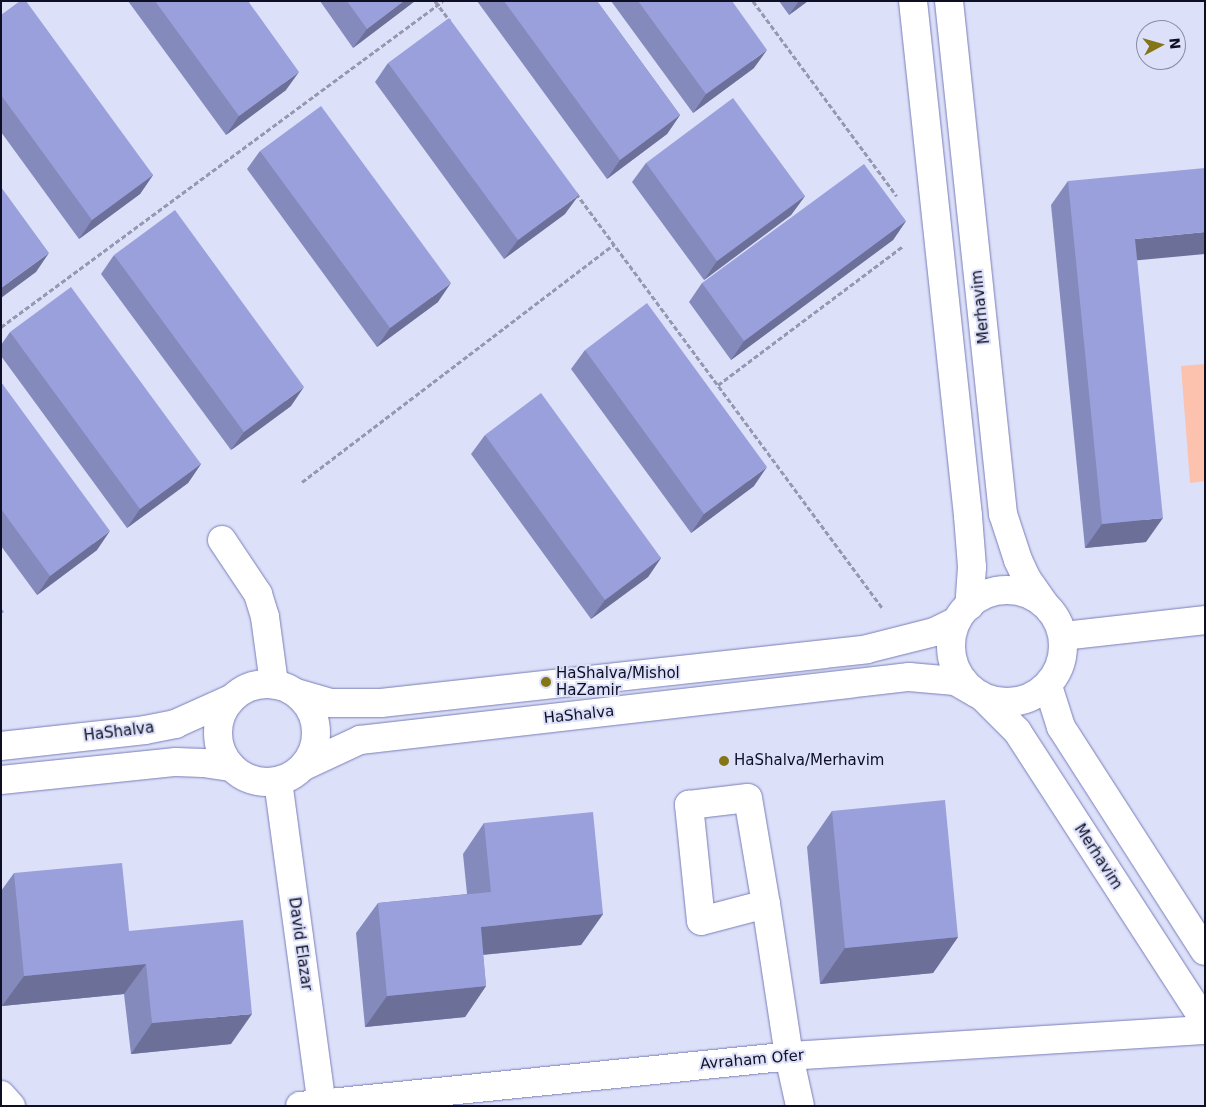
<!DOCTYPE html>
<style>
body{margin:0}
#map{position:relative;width:1206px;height:1107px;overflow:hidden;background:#dce0f9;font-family:"DejaVu Sans",sans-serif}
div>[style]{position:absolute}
.green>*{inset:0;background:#fdc2ae}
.path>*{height:3px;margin-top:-1.5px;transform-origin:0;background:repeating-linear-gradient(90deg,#9598b0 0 5px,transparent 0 7.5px)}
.roads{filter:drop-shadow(0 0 1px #797eb7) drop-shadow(0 0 1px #797eb7)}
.minor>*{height:28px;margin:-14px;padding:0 14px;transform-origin:14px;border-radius:14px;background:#fff}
.minor>.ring{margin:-14px;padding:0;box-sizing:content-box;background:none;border:28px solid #fff;border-radius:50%}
.wall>*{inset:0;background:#848abc}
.shaded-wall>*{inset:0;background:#6c7099}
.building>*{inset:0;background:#9aa0db}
.dots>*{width:14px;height:14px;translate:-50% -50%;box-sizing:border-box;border:2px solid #dce0f9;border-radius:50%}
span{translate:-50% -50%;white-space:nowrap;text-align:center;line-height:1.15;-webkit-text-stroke:4px #dce0f9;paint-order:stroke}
.street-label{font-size:15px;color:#0e0f24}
.poi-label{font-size:15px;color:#0e0f24}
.left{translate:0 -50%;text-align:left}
.frame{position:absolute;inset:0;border:2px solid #0e0f24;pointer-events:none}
.north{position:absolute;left:1136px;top:20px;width:50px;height:50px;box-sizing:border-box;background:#dce0f9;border:1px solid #8a8ca4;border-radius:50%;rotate:84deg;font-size:14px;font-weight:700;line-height:20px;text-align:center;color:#0e0f24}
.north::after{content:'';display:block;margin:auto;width:18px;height:22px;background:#847517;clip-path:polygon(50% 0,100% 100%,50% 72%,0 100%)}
</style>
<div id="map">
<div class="green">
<div style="clip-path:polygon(1205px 364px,1205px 481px,1190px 483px,1181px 366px)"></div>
</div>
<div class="path">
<div style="left:435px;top:1px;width:25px;rotate:53deg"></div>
<div style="left:753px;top:1px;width:242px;rotate:53.6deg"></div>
<div style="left:576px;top:193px;width:517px;rotate:53.57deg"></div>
<div style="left:1px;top:327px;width:549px;rotate:-36.41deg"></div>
<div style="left:718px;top:385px;width:231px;rotate:-36.9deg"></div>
<div style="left:302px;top:482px;width:392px;rotate:-37.3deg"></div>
</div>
<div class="roads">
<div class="minor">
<div style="left:913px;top:1px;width:518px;rotate:83.9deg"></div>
<div style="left:968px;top:516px;width:51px;rotate:85.5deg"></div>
<div style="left:972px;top:567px;width:39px;rotate:94deg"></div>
<div style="left:949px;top:1px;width:516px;rotate:83.99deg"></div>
<div style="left:1003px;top:514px;width:48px;rotate:71.9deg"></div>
<div style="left:1018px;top:560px;width:21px;rotate:65deg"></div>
<div style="left:1027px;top:579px;width:29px;rotate:55deg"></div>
<div style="left:222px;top:540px;width:65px;rotate:56.3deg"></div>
<div style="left:258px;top:594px;width:24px;rotate:73deg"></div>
<div style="left:265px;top:617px;width:68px;rotate:82.3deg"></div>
<div class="ring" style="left:951px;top:590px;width:84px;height:84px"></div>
<div style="left:1063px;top:636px;width:143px;rotate:-6.4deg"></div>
<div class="ring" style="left:218px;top:684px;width:70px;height:70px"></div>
<div style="left:1048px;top:686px;width:43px;rotate:72.4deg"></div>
<div style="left:1061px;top:727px;width:266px;rotate:57.3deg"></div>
<div style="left:296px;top:693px;width:36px;rotate:16deg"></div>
<div style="left:331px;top:703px;width:50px"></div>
<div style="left:381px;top:703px;width:489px;rotate:-6.3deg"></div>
<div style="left:867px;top:649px;width:69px;rotate:-14.2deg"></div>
<div style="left:934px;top:632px;width:25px;rotate:-26deg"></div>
<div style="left:984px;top:698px;width:47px;rotate:45deg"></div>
<div style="left:1017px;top:731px;width:346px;rotate:57.1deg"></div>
<div style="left:1px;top:746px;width:145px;rotate:-6.3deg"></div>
<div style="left:145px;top:730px;width:31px;rotate:-11deg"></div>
<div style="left:175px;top:724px;width:61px;rotate:-24.1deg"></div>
<div style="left:304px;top:766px;width:62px;rotate:-24.9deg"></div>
<div style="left:360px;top:740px;width:553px;rotate:-6.55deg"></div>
<div style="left:909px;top:677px;width:46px;rotate:5deg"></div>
<div style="left:955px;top:681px;width:24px;rotate:30deg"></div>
<div style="left:1px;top:780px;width:176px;rotate:-5.9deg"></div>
<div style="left:176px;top:762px;width:27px;rotate:2deg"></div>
<div style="left:203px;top:763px;width:29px;rotate:8deg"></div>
<div style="left:278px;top:781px;width:328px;rotate:82.3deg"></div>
<div style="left:766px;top:904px;width:67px;rotate:165.3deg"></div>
<div style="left:701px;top:921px;width:117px;rotate:-95.9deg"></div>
<div style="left:689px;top:805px;width:59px;rotate:-6.8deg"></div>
<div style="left:748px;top:798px;width:108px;rotate:80.4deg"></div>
<div style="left:766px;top:904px;width:154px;rotate:81.4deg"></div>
<div style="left:789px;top:1056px;width:51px;rotate:77.6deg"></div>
<div style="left:1px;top:1095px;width:15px;rotate:48deg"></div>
<div style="left:300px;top:1106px;width:492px;rotate:-5.8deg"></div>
<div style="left:789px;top:1056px;width:417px;rotate:-3.6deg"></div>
</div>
</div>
<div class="wall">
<div style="clip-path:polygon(128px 1px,248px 1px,286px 90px,226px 135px)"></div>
<div style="clip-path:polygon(320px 1px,415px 1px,353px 48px)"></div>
<div style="clip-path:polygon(477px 1px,597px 1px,680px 115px,667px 134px,607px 179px)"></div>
<div style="clip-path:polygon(611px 1px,732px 1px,754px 68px,693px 113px)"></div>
<div style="clip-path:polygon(779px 1px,808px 1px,789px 15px)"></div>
<div style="clip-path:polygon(1px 15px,153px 175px,140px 194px,79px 239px,1px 132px)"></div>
<div style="clip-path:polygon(388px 63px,565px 214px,504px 259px,375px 82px)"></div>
<div style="clip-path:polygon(260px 151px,438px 302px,377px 347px,247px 169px)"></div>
<div style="clip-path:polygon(646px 163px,805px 196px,791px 215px,704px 280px,632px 182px)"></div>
<div style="clip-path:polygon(1068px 181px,1137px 260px,1146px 542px,1085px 548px,1051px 205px)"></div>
<div style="clip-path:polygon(906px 221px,893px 240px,731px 360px,689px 302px,702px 283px)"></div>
<div style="clip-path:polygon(114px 255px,291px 406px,231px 450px,101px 274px)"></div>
<div style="clip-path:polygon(10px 332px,201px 464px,188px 483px,127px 528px,1px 356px,1px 345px)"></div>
<div style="clip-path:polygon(585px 350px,754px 486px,691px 533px,571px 369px)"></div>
<div style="clip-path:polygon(1px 382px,97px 550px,37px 595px,1px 546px)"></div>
<div style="clip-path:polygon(485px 435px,661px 558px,648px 577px,591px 619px,471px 454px)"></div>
<div style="clip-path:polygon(832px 811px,958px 937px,933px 973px,820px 984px,807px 847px)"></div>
<div style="clip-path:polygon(484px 823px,603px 914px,581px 945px,483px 955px,486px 986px,465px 1017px,365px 1027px,356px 933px,378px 903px,467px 894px,463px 854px)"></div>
<div style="clip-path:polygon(14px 873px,129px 931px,231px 1044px,131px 1054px,124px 994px,2px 1006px,1px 994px,1px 891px)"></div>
</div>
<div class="shaded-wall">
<div style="clip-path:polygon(404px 1px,415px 1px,353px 48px,367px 29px)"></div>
<div style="clip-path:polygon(799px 1px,808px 1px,789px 15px)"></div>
<div style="clip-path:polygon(767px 50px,754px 68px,693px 113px,706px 94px)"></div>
<div style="clip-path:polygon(299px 72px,286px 90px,226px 135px,239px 116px)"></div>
<div style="clip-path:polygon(680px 115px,667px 134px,607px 179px,620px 160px)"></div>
<div style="clip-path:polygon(153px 175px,140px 194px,79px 239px,92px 220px)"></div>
<div style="clip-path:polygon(579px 195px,565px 214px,504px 259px,518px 240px)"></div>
<div style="clip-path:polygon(805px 196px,791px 215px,704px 280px,717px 261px)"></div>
<div style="clip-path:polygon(906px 221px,893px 240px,731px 360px,744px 341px)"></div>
<div style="clip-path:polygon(1205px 232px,1205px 254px,1119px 262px,1135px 239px)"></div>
<div style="clip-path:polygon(49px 253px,36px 272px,1px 298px,1px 288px)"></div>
<div style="clip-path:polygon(451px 283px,438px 302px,377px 347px,390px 328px)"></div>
<div style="clip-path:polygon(304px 387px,291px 406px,231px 450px,244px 432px)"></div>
<div style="clip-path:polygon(201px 464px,188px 483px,127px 528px,140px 509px)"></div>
<div style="clip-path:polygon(767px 467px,754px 486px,691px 533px,704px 514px)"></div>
<div style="clip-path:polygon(1163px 518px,1146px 542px,1085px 548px,1102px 524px)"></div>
<div style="clip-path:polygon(110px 531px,97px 550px,37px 595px,50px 576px)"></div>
<div style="clip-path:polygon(661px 558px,648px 577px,591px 619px,605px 600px)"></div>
<div style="clip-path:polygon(603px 914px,581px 945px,459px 957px,481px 927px)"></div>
<div style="clip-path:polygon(958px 937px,933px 973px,820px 984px,845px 948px)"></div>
<div style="clip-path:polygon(146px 964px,124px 994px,2px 1006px,24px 976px)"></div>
<div style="clip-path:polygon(486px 986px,465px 1017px,365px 1027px,387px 996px)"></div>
<div style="clip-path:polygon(252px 1014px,231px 1044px,131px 1054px,152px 1023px)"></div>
</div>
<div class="building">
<div style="clip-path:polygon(20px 1px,26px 1px,153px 175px,92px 220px,1px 95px,1px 15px)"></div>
<div style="clip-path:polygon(155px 1px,248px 1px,299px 72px,239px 116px)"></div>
<div style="clip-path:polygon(347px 1px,404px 1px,367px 29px)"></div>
<div style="clip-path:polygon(504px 1px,597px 1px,680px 115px,620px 160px)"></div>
<div style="clip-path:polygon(638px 1px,732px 1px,767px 50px,706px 94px)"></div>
<div style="clip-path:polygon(449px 18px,579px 195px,518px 240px,388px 63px)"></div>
<div style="clip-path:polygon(733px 98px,805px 196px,717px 261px,646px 163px)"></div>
<div style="clip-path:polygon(321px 106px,451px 283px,390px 328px,260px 151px)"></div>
<div style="clip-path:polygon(864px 164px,906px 221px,744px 341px,702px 283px)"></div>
<div style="clip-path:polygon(1205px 168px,1205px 232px,1135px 239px,1163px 518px,1102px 524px,1068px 181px)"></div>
<div style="clip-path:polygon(1px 187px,49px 253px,1px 288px)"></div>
<div style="clip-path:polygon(175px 210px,304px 387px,244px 432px,114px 255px)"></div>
<div style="clip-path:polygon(71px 287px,201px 464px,140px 509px,10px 332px)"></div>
<div style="clip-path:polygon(647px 303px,767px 467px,704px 514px,585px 350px)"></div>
<div style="clip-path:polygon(1px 382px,110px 531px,50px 576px,1px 509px)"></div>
<div style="clip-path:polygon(541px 393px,661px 558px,605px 600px,485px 435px)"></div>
<div style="clip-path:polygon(1px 608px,4px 612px,1px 614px)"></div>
<div style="clip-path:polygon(945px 800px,958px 937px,845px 948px,832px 811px)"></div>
<div style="clip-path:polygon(593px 812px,603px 914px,481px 927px,486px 986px,387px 996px,378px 903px,491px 892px,484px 823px)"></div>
<div style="clip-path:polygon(122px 863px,129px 931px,243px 920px,252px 1014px,152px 1023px,146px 964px,24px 976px,14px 873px)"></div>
</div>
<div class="dots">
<div style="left:546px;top:682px;background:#847517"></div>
<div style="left:724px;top:761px;background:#847517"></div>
</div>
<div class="street-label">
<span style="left:981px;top:307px;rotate:-96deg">Merhavim</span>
<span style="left:579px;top:715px;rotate:-6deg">HaShalva</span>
<span style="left:119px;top:732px;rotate:-7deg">HaShalva</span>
<span style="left:1098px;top:857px;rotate:57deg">Merhavim</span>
<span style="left:300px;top:944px;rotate:82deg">David Elazar</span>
<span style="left:752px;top:1060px;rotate:-5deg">Avraham Ofer</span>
</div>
<div class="poi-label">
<span class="left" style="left:556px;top:682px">HaShalva/Mishol<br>HaZamir</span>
<span class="left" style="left:734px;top:761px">HaShalva/Merhavim</span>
</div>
<div class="frame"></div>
<div class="north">N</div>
</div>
